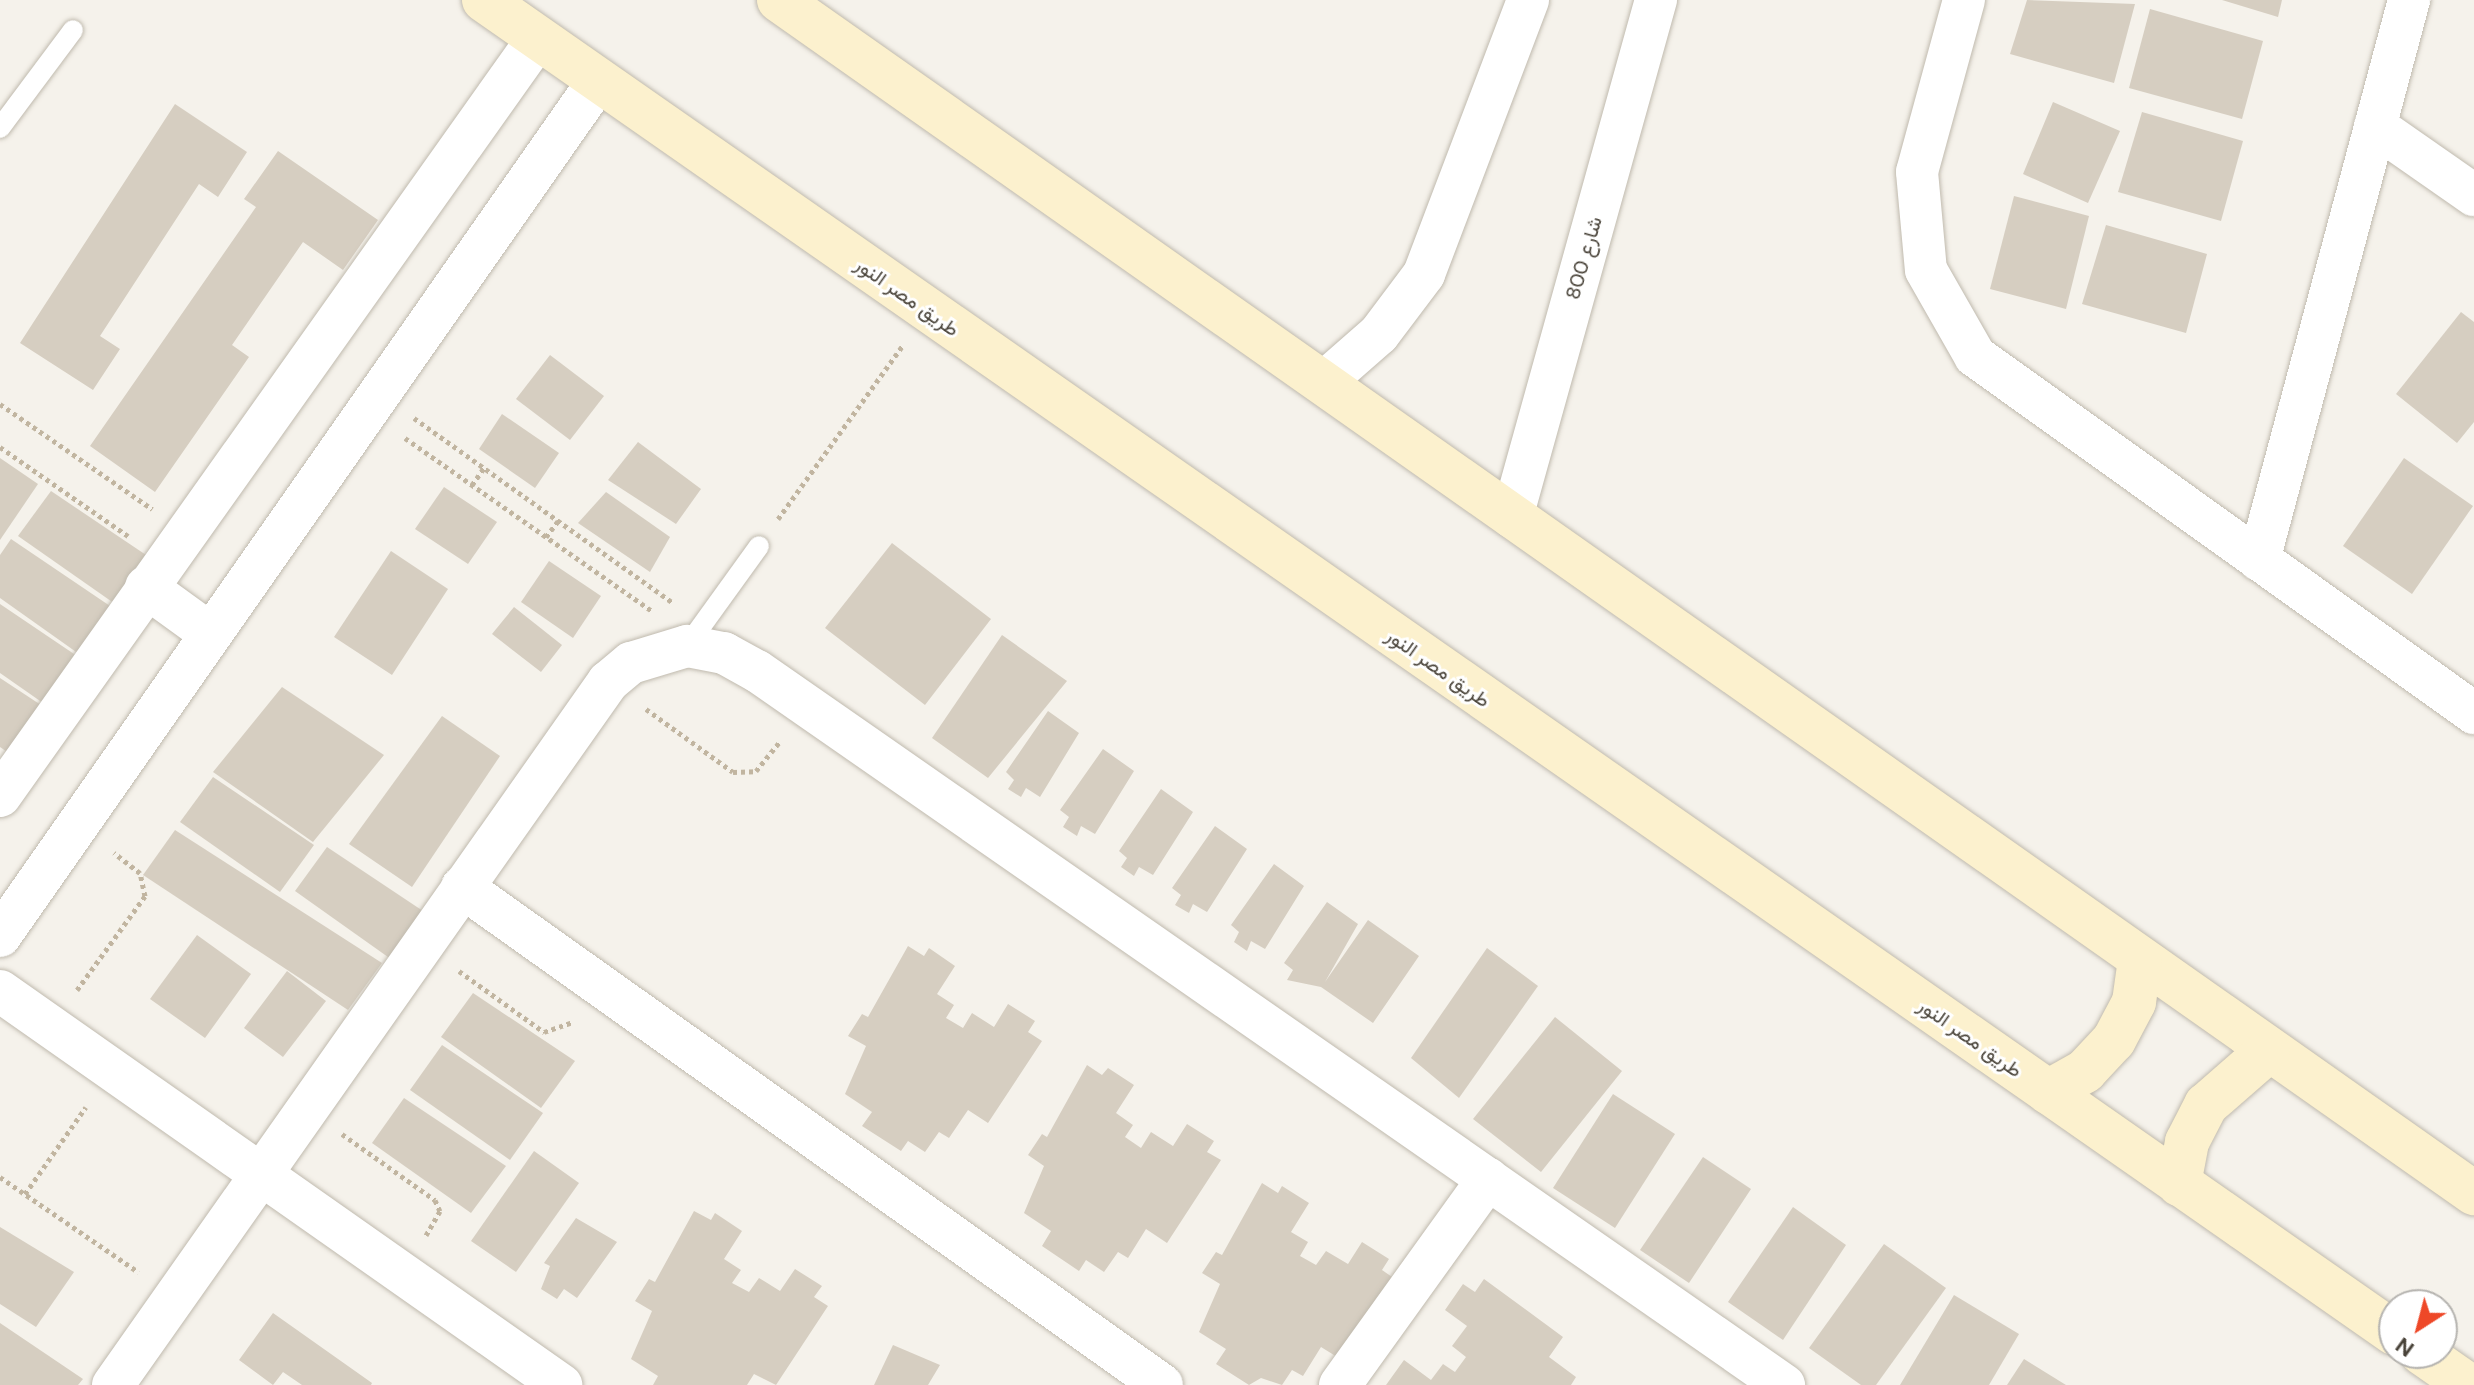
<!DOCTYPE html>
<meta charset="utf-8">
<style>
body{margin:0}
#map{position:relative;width:2474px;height:1385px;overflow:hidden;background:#f5f2eb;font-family:"DM Sans",Vazirmatn,sans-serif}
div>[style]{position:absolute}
.building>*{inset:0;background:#d6cec1}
.path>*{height:5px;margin-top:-2.5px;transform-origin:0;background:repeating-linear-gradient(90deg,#c1b5a0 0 4px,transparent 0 8px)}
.roads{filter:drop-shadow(0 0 2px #c0baae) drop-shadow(0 0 2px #c0baae)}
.lane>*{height:20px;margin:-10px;padding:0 10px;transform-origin:10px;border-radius:10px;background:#fff}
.street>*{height:42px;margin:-21px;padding:0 21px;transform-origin:21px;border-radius:21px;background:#fff}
.secondary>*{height:44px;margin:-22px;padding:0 22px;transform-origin:22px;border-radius:22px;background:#fcf1ce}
span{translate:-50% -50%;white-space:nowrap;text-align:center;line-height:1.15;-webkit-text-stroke:6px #fff;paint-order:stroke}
.street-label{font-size:20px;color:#494339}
.north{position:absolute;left:2378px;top:1289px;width:80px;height:80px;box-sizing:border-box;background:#fff;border:2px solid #b6b4b0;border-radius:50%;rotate:216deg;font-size:22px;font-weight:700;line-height:32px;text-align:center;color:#494339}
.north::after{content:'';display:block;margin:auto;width:28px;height:36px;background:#ee4828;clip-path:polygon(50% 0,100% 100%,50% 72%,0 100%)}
</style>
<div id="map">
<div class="building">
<div style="clip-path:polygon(2027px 0,2135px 4px,2114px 83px,2010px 54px)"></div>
<div style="clip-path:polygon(2222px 0,2282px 0,2278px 17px)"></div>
<div style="clip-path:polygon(2150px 9px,2263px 41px,2242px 119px,2129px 88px)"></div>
<div style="clip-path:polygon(2053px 102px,2120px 131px,2088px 203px,2023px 174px)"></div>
<div style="clip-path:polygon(175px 104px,247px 152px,218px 197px,199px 184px,100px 336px,120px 349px,93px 390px,20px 343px)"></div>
<div style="clip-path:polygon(2142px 112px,2243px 141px,2221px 221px,2118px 192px)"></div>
<div style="clip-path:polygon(278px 151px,378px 220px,343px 270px,303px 242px,232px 345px,249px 357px,155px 492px,90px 446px,256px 207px,244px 199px)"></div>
<div style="clip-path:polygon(2014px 196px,2089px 216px,2066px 309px,1990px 289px)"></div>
<div style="clip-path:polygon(2106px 225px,2207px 254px,2186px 333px,2082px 304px)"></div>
<div style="clip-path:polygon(2461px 312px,2474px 322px,2474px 422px,2457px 443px,2396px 394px)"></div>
<div style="clip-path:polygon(550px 355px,604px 396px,570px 440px,516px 399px)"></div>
<div style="clip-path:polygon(502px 414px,559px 453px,535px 488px,479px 449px)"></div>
<div style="clip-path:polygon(638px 442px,701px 489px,676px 524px,608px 480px)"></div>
<div style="clip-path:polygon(0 458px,38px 484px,0 540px)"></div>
<div style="clip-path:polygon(2404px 458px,2473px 506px,2412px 594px,2343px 546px)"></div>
<div style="clip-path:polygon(444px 487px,497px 522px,468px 564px,415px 529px)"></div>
<div style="clip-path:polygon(51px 491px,152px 559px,118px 606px,18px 536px)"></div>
<div style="clip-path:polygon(606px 492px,670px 537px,650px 572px,578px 523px)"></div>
<div style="clip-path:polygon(11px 539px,113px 608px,79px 654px,0 598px,0 555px)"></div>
<div style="clip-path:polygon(892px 543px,991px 619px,925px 705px,825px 628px)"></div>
<div style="clip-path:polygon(391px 551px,448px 589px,392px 675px,334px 637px)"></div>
<div style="clip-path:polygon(549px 561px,601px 596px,573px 638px,521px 602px)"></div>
<div style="clip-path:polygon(0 604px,77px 656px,43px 703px,0 673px)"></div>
<div style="clip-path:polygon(514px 607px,562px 645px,541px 672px,492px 634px)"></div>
<div style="clip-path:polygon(1002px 635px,1067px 681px,988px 778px,932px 738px)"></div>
<div style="clip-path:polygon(0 678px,44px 707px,10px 754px,0 747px)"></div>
<div style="clip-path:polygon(282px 687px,384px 755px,313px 842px,213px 772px)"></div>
<div style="clip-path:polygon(1048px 711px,1079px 733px,1040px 797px,1026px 788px,1021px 797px,1008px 789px,1014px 780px,1006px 772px)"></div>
<div style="clip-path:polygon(442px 716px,500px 756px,412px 887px,349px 844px)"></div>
<div style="clip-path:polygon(1103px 749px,1134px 771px,1095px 834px,1081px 826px,1077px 836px,1063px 827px,1069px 817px,1060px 810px)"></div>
<div style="clip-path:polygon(213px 777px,314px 845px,280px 892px,180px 822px)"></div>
<div style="clip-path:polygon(1161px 789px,1193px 812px,1153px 875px,1139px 867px,1134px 876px,1121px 867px,1127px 858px,1119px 851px)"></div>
<div style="clip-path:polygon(1215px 826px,1247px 849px,1207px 912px,1193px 904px,1189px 913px,1175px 905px,1181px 895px,1172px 888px)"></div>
<div style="clip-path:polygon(175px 830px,382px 963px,348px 1010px,143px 875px)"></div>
<div style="clip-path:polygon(327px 847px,429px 915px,395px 962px,295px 891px)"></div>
<div style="clip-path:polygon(1274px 864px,1304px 886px,1265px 949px,1251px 941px,1247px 951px,1234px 942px,1239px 932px,1231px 925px)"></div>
<div style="clip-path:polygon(1327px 902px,1358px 924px,1325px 982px,1368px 920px,1419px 956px,1373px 1023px,1321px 987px,1287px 980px,1293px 970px,1284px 963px)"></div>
<div style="clip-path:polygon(197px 935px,251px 974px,205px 1038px,150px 999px)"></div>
<div style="clip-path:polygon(908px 946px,924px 956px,929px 948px,955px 966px,937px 994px,954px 1005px,946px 1018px,963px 1028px,972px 1013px,994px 1027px,1008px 1004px,1035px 1021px,1028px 1032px,1042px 1041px,988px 1123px,968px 1110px,949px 1138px,939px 1132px,925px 1152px,908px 1141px,901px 1151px,862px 1126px,872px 1112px,845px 1094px,866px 1046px,848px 1036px,862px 1014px,868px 1017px)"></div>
<div style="clip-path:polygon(1487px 948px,1538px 986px,1459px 1098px,1411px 1058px)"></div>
<div style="clip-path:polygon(287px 971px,326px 1001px,283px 1057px,244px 1028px)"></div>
<div style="clip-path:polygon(473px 993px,575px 1061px,541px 1108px,441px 1037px)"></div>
<div style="clip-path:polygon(1555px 1017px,1622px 1071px,1541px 1172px,1473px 1119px)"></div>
<div style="clip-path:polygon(442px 1045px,543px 1113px,510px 1160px,410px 1090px)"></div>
<div style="clip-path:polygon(1087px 1065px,1102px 1075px,1108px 1068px,1134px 1085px,1116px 1113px,1133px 1125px,1125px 1137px,1141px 1148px,1151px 1132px,1173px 1146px,1187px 1124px,1214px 1141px,1207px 1152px,1221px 1160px,1167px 1243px,1146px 1229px,1128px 1258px,1118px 1252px,1104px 1272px,1086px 1260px,1079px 1271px,1042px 1246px,1051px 1231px,1024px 1213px,1044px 1166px,1028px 1155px,1042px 1134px,1047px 1137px)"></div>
<div style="clip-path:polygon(1613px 1094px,1675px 1134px,1615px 1228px,1553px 1188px)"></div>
<div style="clip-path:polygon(404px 1098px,506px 1166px,471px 1213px,372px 1143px)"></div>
<div style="clip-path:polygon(534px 1151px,579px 1183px,516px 1272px,471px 1241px)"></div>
<div style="clip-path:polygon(1703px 1157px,1751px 1189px,1689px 1283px,1640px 1250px)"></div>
<div style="clip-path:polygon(1262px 1183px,1278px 1193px,1282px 1186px,1309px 1203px,1291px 1232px,1308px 1242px,1300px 1256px,1316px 1265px,1326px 1251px,1348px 1264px,1362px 1242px,1389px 1259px,1382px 1270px,1395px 1279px,1342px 1360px,1321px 1347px,1303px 1376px,1292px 1370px,1282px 1385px,1261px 1378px,1249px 1385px,1216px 1364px,1226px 1349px,1199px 1332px,1220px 1284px,1202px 1273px,1216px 1252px,1222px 1255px)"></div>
<div style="clip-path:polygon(1793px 1207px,1846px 1245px,1783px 1340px,1728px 1302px)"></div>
<div style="clip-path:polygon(694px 1211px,711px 1220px,715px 1213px,742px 1231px,724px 1259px,741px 1270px,732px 1283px,749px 1292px,759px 1278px,780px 1291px,795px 1269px,822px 1286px,814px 1297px,828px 1306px,776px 1385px,754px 1374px,747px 1385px,653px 1385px,658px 1376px,631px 1359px,652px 1311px,635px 1301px,649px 1279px,655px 1282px)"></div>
<div style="clip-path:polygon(576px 1218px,617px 1242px,577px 1298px,564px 1289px,557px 1299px,541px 1289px,550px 1266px,544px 1263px)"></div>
<div style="clip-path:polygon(0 1227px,74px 1272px,36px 1327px,0 1304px)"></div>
<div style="clip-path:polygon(1884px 1244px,1946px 1288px,1876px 1385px,1861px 1385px,1809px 1348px)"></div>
<div style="clip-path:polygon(1484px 1279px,1563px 1337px,1549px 1357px,1576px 1377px,1571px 1385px,1386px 1385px,1404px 1360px,1431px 1380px,1443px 1364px,1455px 1372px,1466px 1357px,1452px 1346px,1467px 1326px,1445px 1310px,1463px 1284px,1475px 1292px)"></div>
<div style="clip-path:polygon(1954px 1295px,2019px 1334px,1989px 1385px,1900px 1385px)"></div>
<div style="clip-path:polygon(273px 1313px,372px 1383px,371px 1385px,302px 1385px,283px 1372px,273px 1385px,239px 1360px)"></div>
<div style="clip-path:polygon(0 1323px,83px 1379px,78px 1385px,0 1385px)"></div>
<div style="clip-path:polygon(893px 1345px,940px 1365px,928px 1385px,874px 1385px)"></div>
<div style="clip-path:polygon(2024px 1359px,2066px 1385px,2007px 1385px)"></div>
</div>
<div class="path">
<div style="left:0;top:404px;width:185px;rotate:34.6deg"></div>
<div style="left:414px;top:418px;width:318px;rotate:35.5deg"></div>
<div style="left:405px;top:438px;width:302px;rotate:35deg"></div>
<div style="left:0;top:447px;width:156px;rotate:34.8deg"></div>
<div style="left:472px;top:485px;width:21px;rotate:-55deg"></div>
<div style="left:778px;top:519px;width:214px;rotate:-54.3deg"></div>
<div style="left:546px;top:537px;width:20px;rotate:-53deg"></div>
<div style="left:646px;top:709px;width:107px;rotate:35.9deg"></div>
<div style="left:733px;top:772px;width:23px;rotate:-2deg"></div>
<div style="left:756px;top:771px;width:38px;rotate:-51deg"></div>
<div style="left:459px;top:971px;width:105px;rotate:35.7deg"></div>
<div style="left:544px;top:1032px;width:31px;rotate:-19deg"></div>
<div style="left:77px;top:990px;width:116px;rotate:-54.1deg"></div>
<div style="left:145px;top:896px;width:24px;rotate:-102deg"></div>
<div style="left:140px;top:873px;width:33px;rotate:-142deg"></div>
<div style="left:342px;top:1134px;width:114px;rotate:35.4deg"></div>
<div style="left:435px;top:1200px;width:12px;rotate:66deg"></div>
<div style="left:440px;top:1211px;width:28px;rotate:120deg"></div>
<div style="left:0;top:1177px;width:168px;rotate:34.5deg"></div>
<div style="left:25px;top:1194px;width:106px;rotate:-55deg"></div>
</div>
<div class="roads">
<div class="lane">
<div style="left:0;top:128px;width:122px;rotate:-53.3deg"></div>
<div style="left:687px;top:646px;width:123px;rotate:-54.2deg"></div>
</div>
<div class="street">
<div style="left:1964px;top:0;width:178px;rotate:105.3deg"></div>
<div style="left:1917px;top:172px;width:98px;rotate:84.8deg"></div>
<div style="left:1926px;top:270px;width:99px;rotate:60.3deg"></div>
<div style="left:1975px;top:356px;width:614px;rotate:35.58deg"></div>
<div style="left:2375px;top:126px;width:121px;rotate:34.9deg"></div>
<div style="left:1323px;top:383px;width:74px;rotate:-41.2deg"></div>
<div style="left:1379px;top:334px;width:75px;rotate:-53.1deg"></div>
<div style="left:1424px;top:274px;width:293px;rotate:-69.2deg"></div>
<div style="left:1512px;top:517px;width:537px;rotate:-74.44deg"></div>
<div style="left:2259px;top:560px;width:580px;rotate:-75deg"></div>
<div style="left:146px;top:587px;width:80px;rotate:35.9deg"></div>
<div style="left:0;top:796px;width:930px;rotate:-54.63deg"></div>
<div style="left:462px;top:887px;width:859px;rotate:35.43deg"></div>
<div style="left:0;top:936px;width:1045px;rotate:-55.02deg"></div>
<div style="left:0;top:991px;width:686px;rotate:35.08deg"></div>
<div style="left:113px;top:1385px;width:860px;rotate:-54.85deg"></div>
<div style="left:608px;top:682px;width:30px;rotate:-40deg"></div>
<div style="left:631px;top:663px;width:59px;rotate:-16.9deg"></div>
<div style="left:687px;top:646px;width:38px;rotate:11deg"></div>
<div style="left:724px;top:653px;width:38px;rotate:29deg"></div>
<div style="left:757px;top:671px;width:1251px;rotate:34.81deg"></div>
<div style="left:1340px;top:1385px;width:254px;rotate:-54.3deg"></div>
</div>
<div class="secondary">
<div style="left:484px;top:0;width:2329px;rotate:34.91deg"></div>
<div style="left:779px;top:0;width:2073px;rotate:35.14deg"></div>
<div style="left:2048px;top:1092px;width:43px;rotate:-29.6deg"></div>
<div style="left:2085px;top:1071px;width:42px;rotate:-46.9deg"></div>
<div style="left:2114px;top:1040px;width:43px;rotate:-62.2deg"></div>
<div style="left:2134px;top:1002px;width:42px;rotate:-81.9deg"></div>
<div style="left:2179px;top:1184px;width:43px;rotate:-79.2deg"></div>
<div style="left:2187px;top:1142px;width:42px;rotate:-62.8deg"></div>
<div style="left:2206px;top:1105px;width:82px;rotate:-41.1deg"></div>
<div style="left:2422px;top:1353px;width:56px;rotate:34.8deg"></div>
</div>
</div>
<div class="street-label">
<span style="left:1584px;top:258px;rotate:-74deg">شارع 800</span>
<span style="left:907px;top:297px;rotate:35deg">طريق مصر النور</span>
<span style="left:1438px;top:668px;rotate:35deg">طريق مصر النور</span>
<span style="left:1970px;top:1038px;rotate:35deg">طريق مصر النور</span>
</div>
<div class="north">N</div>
</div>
